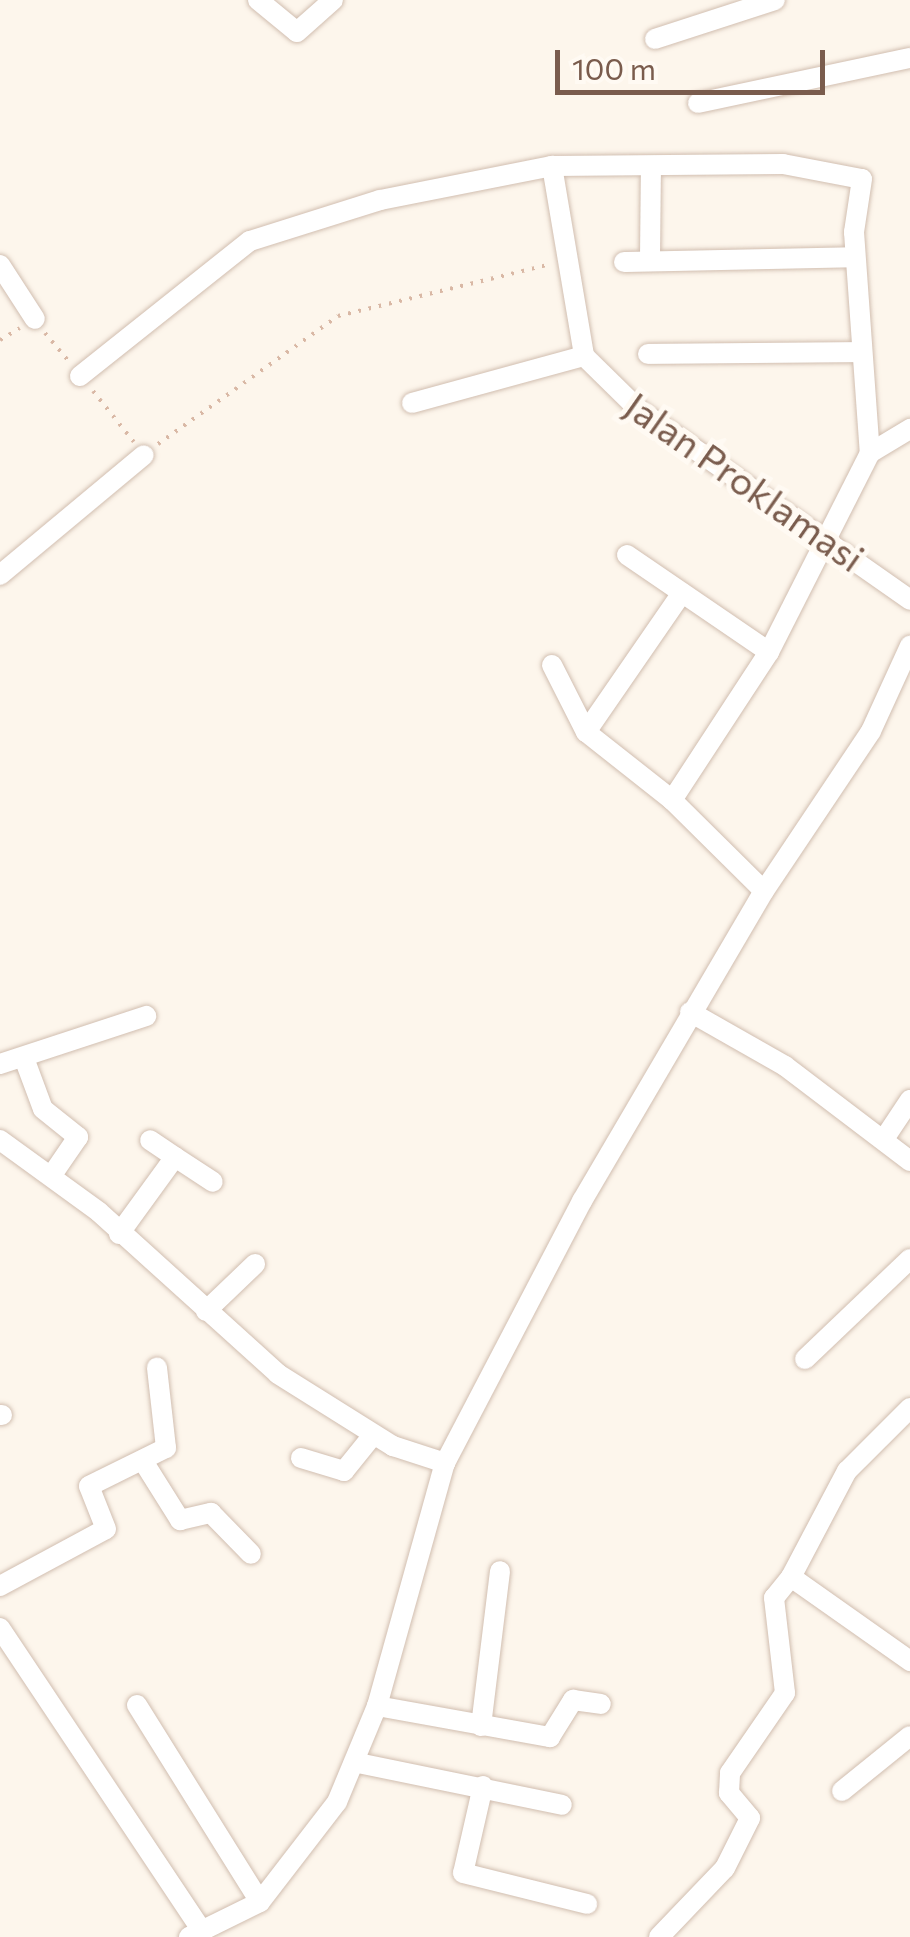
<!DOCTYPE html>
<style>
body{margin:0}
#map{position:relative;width:910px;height:1937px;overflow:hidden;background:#fdf6ec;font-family:Commissioner,sans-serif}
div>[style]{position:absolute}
.path>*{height:4px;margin-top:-2px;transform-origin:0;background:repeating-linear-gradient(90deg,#d9b8a5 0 2.5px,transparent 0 10.5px)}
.roads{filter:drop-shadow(0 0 2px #d1beb0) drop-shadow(0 0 2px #d1beb0)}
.minor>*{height:20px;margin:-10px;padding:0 10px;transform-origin:10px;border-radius:10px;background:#fff}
span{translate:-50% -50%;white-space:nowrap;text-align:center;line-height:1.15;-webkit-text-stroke:10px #fffaf3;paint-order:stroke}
.street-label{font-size:38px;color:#7a5c4d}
.scale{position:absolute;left:555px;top:50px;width:270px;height:45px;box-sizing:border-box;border:5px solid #7a5c4d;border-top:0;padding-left:12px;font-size:30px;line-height:35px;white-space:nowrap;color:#7a5c4d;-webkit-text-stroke:8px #fffaf3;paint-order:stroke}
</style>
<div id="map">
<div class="path">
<div style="left:45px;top:333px;width:35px;rotate:50deg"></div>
<div style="left:0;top:340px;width:23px;rotate:-31deg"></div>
<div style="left:93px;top:391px;width:65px;rotate:51.2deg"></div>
<div style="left:158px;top:444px;width:221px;rotate:-35.4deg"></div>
<div style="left:338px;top:316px;width:219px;rotate:-13.7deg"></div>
</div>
<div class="roads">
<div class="minor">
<div style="left:258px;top:0;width:50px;rotate:39.4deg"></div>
<div style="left:297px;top:32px;width:48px;rotate:-41.6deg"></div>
<div style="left:655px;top:39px;width:126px;rotate:-18deg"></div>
<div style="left:698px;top:103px;width:217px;rotate:-12deg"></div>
<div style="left:552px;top:166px;width:231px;rotate:-0.5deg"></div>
<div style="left:783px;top:164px;width:80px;rotate:10.8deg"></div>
<div style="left:862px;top:179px;width:54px;rotate:98.6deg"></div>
<div style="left:854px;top:232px;width:222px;rotate:85.9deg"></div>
<div style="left:870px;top:453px;width:223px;rotate:116.9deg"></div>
<div style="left:769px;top:652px;width:177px;rotate:123.2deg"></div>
<div style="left:672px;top:800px;width:129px;rotate:44.7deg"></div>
<div style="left:650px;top:258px;width:91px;rotate:-89.4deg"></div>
<div style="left:624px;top:262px;width:231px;rotate:-1.2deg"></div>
<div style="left:0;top:265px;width:64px;rotate:57.1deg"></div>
<div style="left:648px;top:354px;width:211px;rotate:-0.5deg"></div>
<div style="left:584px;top:356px;width:77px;rotate:44.5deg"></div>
<div style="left:639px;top:410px;width:331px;rotate:35deg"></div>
<div style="left:80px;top:376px;width:217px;rotate:-38.5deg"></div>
<div style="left:250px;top:241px;width:136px;rotate:-17.5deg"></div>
<div style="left:380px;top:200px;width:175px;rotate:-11.2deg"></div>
<div style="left:552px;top:166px;width:193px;rotate:80.4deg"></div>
<div style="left:412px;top:403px;width:178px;rotate:-15.3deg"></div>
<div style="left:870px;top:453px;width:47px;rotate:-31deg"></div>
<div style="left:627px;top:555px;width:172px;rotate:34.3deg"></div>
<div style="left:0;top:575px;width:187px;rotate:-39.8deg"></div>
<div style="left:552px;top:665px;width:75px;rotate:63.1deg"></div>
<div style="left:586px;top:732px;width:110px;rotate:38.3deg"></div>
<div style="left:586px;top:732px;width:169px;rotate:-55.4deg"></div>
<div style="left:690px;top:1012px;width:109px;rotate:29.6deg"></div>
<div style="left:785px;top:1066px;width:157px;rotate:37.2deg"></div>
<div style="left:24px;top:1058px;width:54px;rotate:69.6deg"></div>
<div style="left:43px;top:1109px;width:45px;rotate:38.7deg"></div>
<div style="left:78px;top:1137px;width:46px;rotate:124.4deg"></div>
<div style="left:0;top:1064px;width:154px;rotate:-18.2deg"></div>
<div style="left:884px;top:1139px;width:47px;rotate:-56.3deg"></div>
<div style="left:0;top:1140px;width:122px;rotate:36deg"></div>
<div style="left:99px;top:1212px;width:241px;rotate:42.1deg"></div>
<div style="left:278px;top:1374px;width:136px;rotate:32.1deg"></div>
<div style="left:393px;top:1446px;width:55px;rotate:18.1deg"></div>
<div style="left:175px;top:1157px;width:45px;rotate:33.3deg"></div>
<div style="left:119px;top:1234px;width:95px;rotate:-54deg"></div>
<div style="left:175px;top:1157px;width:30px;rotate:-146deg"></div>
<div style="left:206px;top:1311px;width:68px;rotate:-43.8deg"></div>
<div style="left:805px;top:1359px;width:145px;rotate:-43.6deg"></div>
<div style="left:0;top:1415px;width:2px"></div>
<div style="left:301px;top:1458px;width:45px;rotate:16.8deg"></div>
<div style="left:344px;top:1471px;width:46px;rotate:-51.1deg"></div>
<div style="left:143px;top:1461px;width:70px;rotate:57.9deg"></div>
<div style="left:180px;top:1520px;width:32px;rotate:-13deg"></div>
<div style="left:211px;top:1513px;width:57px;rotate:45.7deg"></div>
<div style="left:791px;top:1577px;width:120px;rotate:-62.2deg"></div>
<div style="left:847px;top:1471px;width:89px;rotate:-45deg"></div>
<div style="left:791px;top:1577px;width:146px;rotate:35.2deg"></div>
<div style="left:0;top:1586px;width:120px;rotate:-28.3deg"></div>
<div style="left:106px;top:1529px;width:46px;rotate:-111.6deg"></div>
<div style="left:89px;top:1486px;width:86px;rotate:-26.3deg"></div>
<div style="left:166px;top:1448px;width:81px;rotate:-96.4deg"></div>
<div style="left:0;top:1628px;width:366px;rotate:56.3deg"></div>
<div style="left:137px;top:1705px;width:232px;rotate:58deg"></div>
<div style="left:377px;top:1706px;width:176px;rotate:10.2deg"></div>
<div style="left:550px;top:1737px;width:44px;rotate:-58.1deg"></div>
<div style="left:573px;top:1700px;width:28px;rotate:8deg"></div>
<div style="left:481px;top:1726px;width:156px;rotate:-83deg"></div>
<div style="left:358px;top:1763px;width:208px;rotate:11.6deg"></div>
<div style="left:483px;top:1786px;width:89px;rotate:102.9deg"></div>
<div style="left:463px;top:1873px;width:128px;rotate:14deg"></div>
<div style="left:842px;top:1791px;width:87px;rotate:-39deg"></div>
<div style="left:189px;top:1937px;width:79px;rotate:-26.2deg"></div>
<div style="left:260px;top:1902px;width:126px;rotate:-52.4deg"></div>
<div style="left:337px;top:1802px;width:104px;rotate:-67.4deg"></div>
<div style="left:377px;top:1706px;width:252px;rotate:-74.4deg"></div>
<div style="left:445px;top:1463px;width:296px;rotate:-62.4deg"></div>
<div style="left:582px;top:1201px;width:359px;rotate:-59.6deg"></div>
<div style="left:764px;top:891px;width:192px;rotate:-56.2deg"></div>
<div style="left:871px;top:731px;width:94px;rotate:-65.4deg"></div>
<div style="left:659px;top:1937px;width:95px;rotate:-46.3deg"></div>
<div style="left:725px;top:1868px;width:56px;rotate:-63.4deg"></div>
<div style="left:750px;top:1818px;width:33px;rotate:-130deg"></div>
<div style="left:729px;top:1793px;width:20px;rotate:-87deg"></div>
<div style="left:730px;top:1773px;width:97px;rotate:-55.5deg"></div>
<div style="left:785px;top:1693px;width:96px;rotate:-96.6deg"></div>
<div style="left:774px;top:1598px;width:27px;rotate:-51deg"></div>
</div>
</div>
<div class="street-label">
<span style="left:745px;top:481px;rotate:35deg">Jalan Proklamasi</span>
</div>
<div class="scale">100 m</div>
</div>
